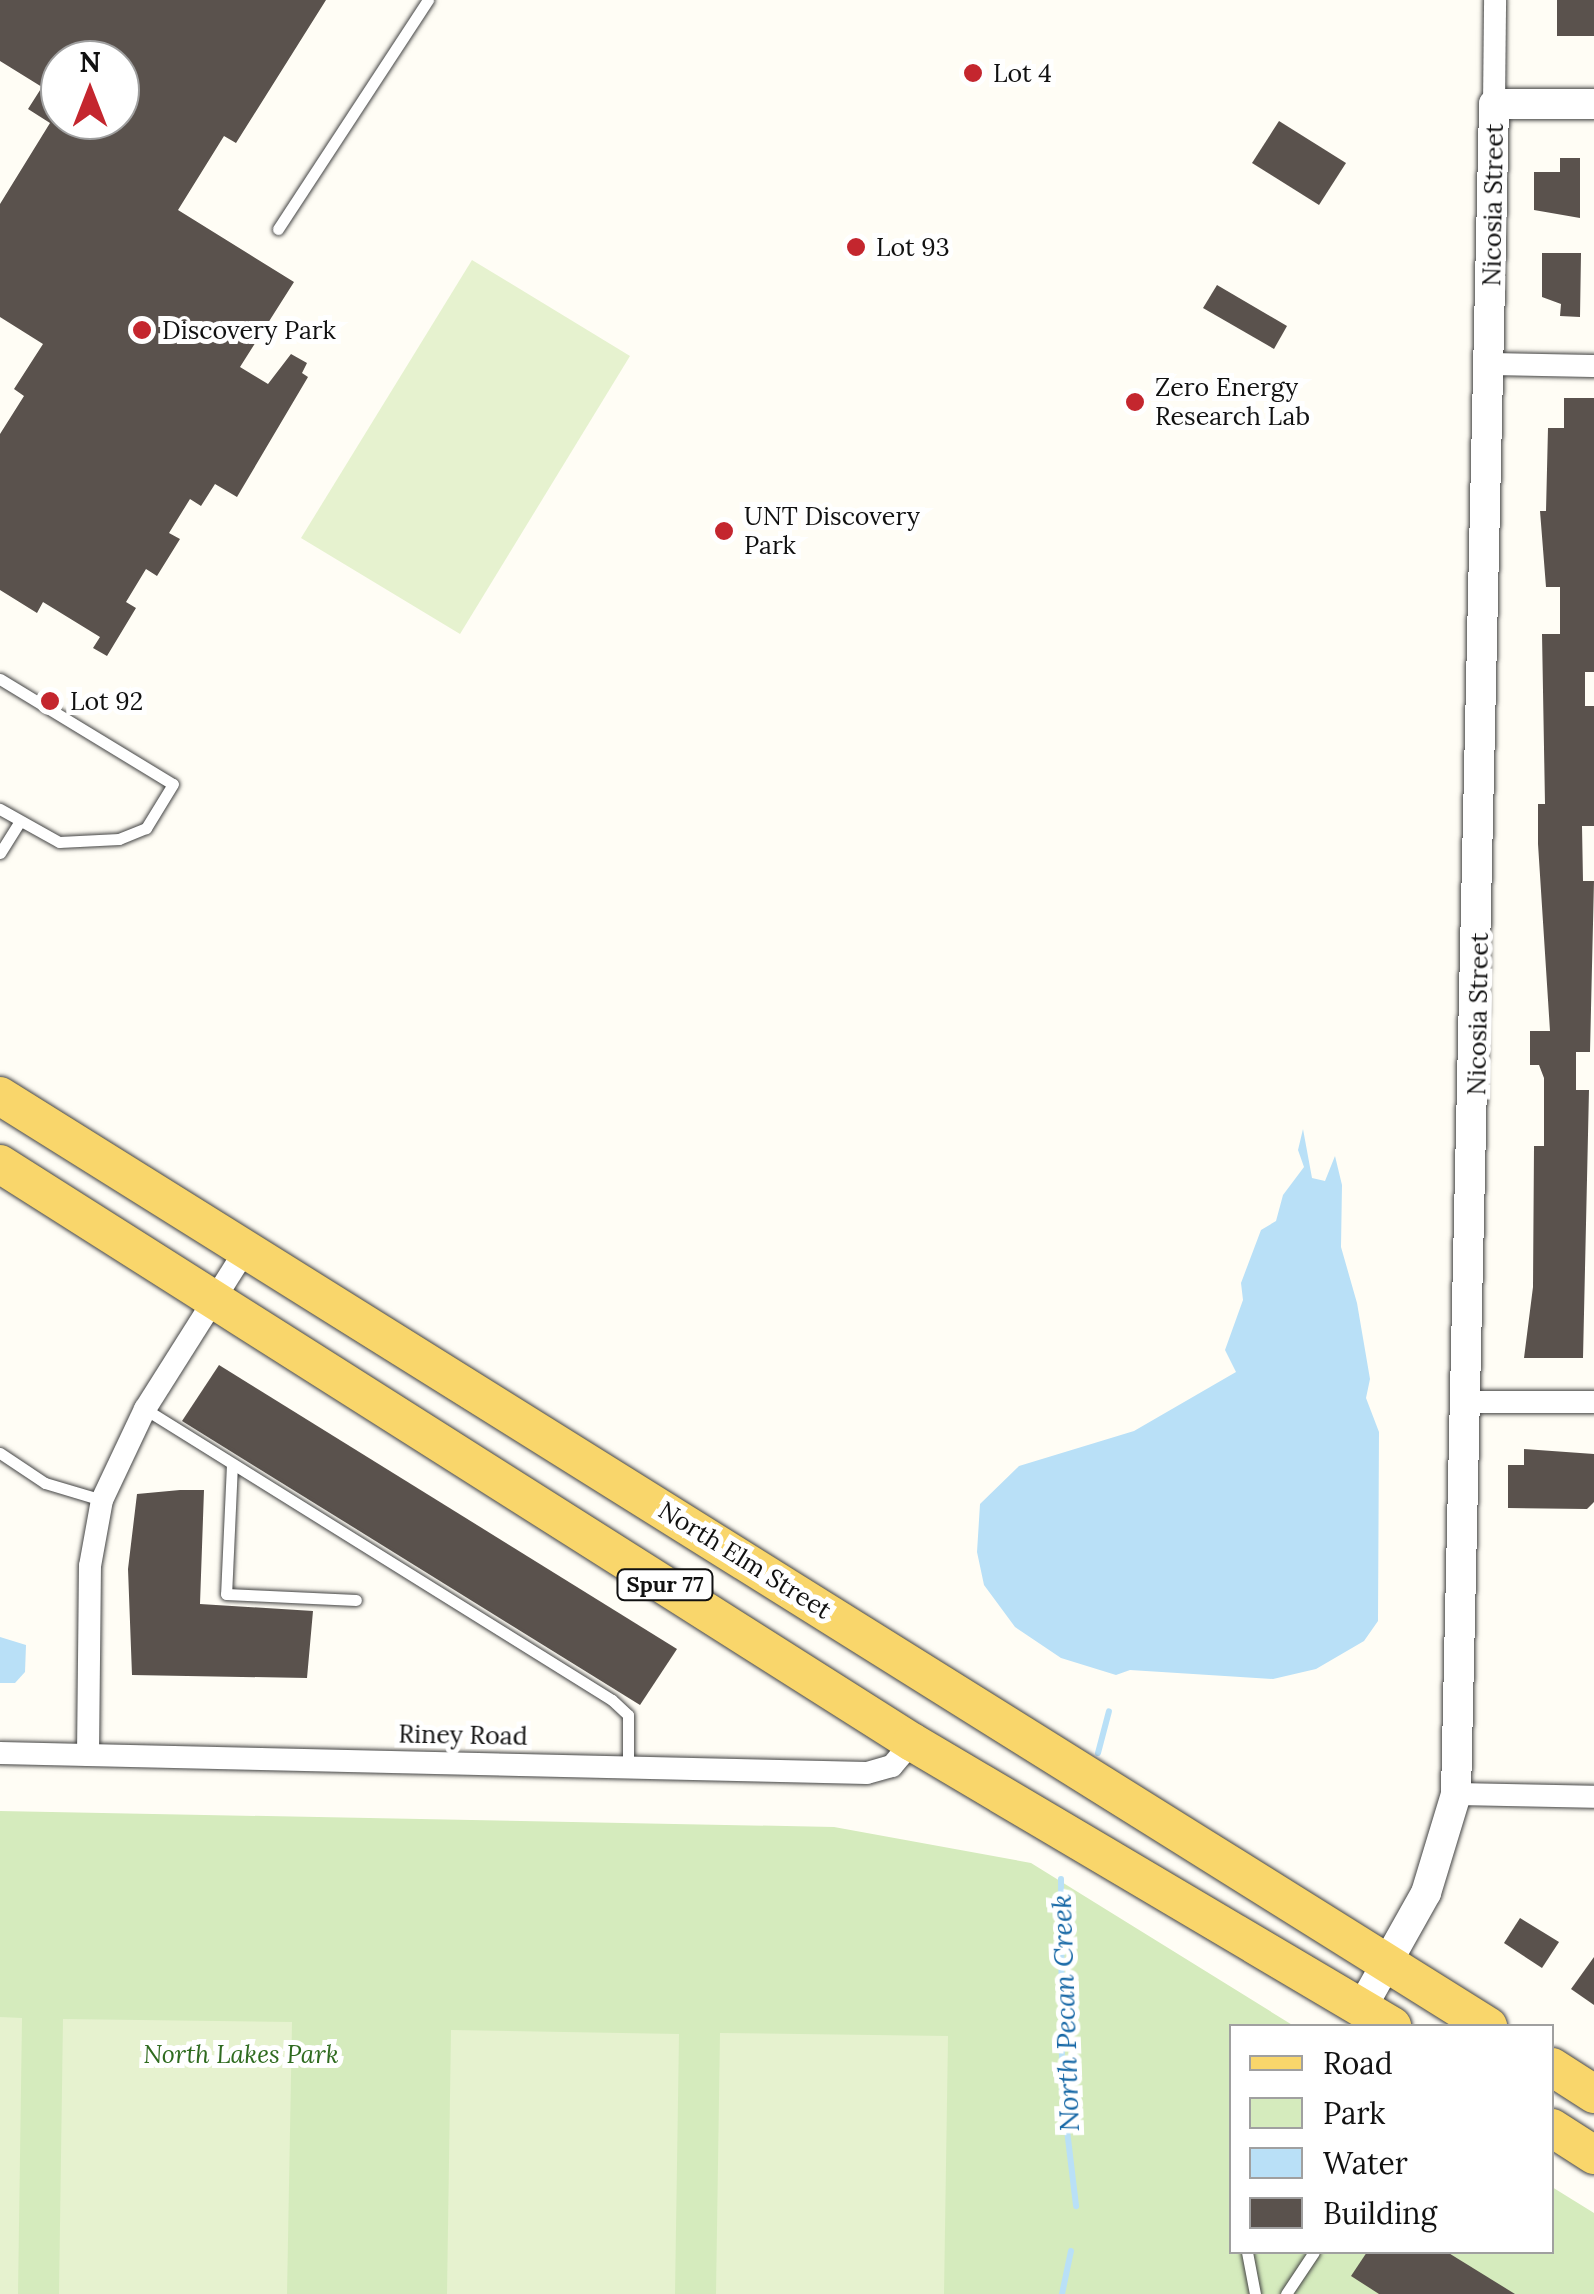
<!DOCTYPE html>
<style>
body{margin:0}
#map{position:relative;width:1594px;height:2294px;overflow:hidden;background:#fffdf5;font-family:Lora,serif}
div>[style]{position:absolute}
.green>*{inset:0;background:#d5ebbd}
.pitch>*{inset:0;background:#e6f2cf}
.water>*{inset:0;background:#b9e0f7}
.stream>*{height:6px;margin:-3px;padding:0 3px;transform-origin:3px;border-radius:3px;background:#b9e0f7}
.building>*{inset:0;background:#5a524d}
.roads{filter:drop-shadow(0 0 2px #444) drop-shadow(0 0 2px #444)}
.service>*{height:11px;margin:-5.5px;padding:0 5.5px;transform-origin:5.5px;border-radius:5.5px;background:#fff}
.minor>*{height:22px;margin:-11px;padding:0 11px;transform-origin:11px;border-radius:11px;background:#fff}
.tertiary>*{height:30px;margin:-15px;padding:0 15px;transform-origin:15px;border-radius:15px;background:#fff}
.primary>*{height:38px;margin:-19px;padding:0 19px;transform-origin:19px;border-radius:19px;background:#f9d66b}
.dots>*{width:28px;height:28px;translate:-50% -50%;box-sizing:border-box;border:5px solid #fff;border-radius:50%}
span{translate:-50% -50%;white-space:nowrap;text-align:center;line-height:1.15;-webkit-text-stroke:10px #fff;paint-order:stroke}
.shield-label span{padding:2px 8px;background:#fff;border:2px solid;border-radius:8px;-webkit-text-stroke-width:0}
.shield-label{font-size:22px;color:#111;font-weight:700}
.poi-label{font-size:25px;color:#111}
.left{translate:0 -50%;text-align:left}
.street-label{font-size:25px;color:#111}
.park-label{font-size:25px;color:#2f6b1f;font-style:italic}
.water-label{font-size:28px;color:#1768a6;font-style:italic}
.legend{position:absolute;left:1229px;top:2024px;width:325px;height:230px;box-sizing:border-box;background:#fff;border:2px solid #a0a0a0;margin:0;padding:12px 18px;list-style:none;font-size:30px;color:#111}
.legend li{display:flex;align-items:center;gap:20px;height:50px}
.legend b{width:50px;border:2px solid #a0a0a0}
.north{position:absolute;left:40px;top:40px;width:100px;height:100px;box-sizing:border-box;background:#fff;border:2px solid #a0a0a0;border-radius:50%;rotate:0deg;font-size:28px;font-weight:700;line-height:40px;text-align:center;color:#111}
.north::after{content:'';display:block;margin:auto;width:35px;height:45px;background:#c4262e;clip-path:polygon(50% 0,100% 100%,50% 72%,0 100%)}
</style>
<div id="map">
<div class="green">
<div style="clip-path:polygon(0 1811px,834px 1827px,1031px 1863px,1294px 2026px,1232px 2026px,1232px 2252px,1552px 2252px,1552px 2187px,1594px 2213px,1594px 2294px,0 2294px)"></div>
</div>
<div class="pitch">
<div style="clip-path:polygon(472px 260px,630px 356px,460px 634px,301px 538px)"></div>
<div style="clip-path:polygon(0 2017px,22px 2018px,18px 2294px,0 2294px)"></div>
<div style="clip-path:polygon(63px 2019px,292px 2022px,287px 2294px,59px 2294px)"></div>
<div style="clip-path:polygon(451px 2030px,679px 2034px,675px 2294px,447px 2294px)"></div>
<div style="clip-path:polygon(720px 2033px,948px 2036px,944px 2294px,716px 2294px)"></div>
</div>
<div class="water">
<div style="clip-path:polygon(1303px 1129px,1312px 1178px,1325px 1181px,1335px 1156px,1342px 1185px,1341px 1247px,1357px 1303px,1370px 1379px,1366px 1398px,1379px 1432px,1378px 1621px,1364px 1641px,1316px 1669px,1273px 1679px,1130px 1670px,1116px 1675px,1061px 1658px,1015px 1627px,984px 1585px,977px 1552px,980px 1504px,1019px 1466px,1134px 1431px,1236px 1372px,1225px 1350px,1243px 1300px,1241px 1283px,1261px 1230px,1276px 1221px,1283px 1195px,1304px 1167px,1298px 1150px)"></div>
<div style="clip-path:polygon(0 1637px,26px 1645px,25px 1672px,15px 1683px,0 1683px)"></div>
</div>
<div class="stream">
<div style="left:1098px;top:1753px;width:43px;rotate:-75.3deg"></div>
<div style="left:1061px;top:1879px;width:209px;rotate:89.7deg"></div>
<div style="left:1062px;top:2088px;width:119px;rotate:83.2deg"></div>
<div style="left:1062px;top:2294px;width:44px;rotate:-78.2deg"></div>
</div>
<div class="building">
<div style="clip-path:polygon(evenodd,0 0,326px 0,236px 143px,224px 136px,178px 210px,294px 282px,240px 367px,268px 384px,291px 354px,307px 363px,302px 373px,308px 377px,237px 497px,215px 484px,201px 506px,190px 499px,169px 533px,180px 539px,157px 576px,146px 569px,126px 602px,136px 608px,107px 656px,93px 648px,100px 637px,43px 602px,37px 613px,0 590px,0 434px,24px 396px,14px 389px,43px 344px,0 317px,0 204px,50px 123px,28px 109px,42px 87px,0 61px,0 0,60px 60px,120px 60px,120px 120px,60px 120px,60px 60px)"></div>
<div style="clip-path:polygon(1557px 0,1594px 0,1594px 36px,1557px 36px)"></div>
<div style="clip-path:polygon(1279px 121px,1346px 163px,1319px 205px,1252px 163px)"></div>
<div style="clip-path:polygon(1560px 158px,1580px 158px,1580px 218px,1534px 210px,1534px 172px,1560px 172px)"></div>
<div style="clip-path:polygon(1542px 253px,1581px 253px,1580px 317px,1560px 316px,1561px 304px,1542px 297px)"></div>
<div style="clip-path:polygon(1217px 285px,1287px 326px,1274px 349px,1203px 308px)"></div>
<div style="clip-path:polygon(1564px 398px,1594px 398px,1594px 672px,1585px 672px,1585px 706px,1594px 706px,1594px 826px,1582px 826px,1583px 881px,1594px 881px,1590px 1052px,1576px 1052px,1576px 1090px,1589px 1090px,1583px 1358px,1524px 1358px,1533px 1287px,1534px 1146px,1544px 1146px,1544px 1078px,1539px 1065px,1530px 1065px,1530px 1031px,1550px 1031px,1538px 844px,1538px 804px,1545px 804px,1542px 634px,1560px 634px,1560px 587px,1546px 587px,1540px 511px,1546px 511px,1548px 428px,1564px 428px)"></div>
<div style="clip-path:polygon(219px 1365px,677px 1649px,640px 1705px,182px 1421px)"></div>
<div style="clip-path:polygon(1524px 1449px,1594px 1454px,1594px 1502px,1587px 1509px,1508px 1508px,1508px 1465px,1524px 1465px)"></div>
<div style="clip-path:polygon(180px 1490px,204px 1490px,200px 1604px,313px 1611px,307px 1678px,132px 1675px,128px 1569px,137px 1494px)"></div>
<div style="clip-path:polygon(1520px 1918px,1559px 1942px,1542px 1968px,1504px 1943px)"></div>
<div style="clip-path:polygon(1594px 1957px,1594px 2005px,1571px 1989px)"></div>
<div style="clip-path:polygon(1367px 2252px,1447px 2252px,1515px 2294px,1379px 2294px,1351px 2276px)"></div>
</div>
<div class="roads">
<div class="service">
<div style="left:278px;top:229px;width:274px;rotate:-56.8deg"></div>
<div style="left:0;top:679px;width:202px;rotate:31.3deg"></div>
<div style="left:173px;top:784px;width:52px;rotate:121.5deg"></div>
<div style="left:146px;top:828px;width:29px;rotate:158deg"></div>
<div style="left:119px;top:839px;width:60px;rotate:177.1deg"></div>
<div style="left:59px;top:842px;width:68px;rotate:-150.8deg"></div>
<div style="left:0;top:853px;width:36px;rotate:-58deg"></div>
<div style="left:145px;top:1409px;width:550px;rotate:31.93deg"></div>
<div style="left:612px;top:1700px;width:22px;rotate:43deg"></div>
<div style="left:628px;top:1715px;width:51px;rotate:90deg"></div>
<div style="left:0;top:1453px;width:54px;rotate:33.7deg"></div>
<div style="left:45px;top:1483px;width:59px;rotate:16.6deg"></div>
<div style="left:232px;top:1464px;width:130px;rotate:92.6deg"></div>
<div style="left:226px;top:1594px;width:130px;rotate:2.6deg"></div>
<div style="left:1247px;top:2252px;width:43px;rotate:79.2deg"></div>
<div style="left:1286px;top:2294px;width:50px;rotate:-56.3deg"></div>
</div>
<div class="minor">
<div style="left:1494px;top:104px;width:104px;rotate:-89.4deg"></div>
<div style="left:1490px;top:364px;width:104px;rotate:1.1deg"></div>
<div style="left:1470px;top:1402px;width:124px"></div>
<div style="left:0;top:1753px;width:867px;rotate:1.32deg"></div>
<div style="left:867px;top:1773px;width:26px;rotate:-16deg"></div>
<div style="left:892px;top:1766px;width:31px;rotate:-50deg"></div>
<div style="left:88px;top:1755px;width:189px;rotate:-89.4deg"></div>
<div style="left:90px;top:1566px;width:67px;rotate:-79.7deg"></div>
<div style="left:102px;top:1500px;width:101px;rotate:-64.7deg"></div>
<div style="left:145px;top:1409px;width:189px;rotate:-57.7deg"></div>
<div style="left:1456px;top:1794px;width:138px;rotate:1.2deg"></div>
</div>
<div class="tertiary">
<div style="left:1362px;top:2007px;width:131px;rotate:-60.7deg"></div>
<div style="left:1426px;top:1893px;width:103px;rotate:-73.1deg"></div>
<div style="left:1456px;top:1794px;width:1690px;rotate:-88.71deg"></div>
<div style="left:1494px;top:104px;width:100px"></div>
</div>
<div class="primary">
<div style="left:0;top:1096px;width:1755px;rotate:32.01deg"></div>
<div style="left:0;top:1164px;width:1080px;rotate:32.37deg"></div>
<div style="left:912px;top:1742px;width:558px;rotate:30.61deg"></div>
<div style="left:1552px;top:2067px;width:50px;rotate:32.7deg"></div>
<div style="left:1552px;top:2128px;width:50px;rotate:32.7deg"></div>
</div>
</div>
<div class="dots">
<div style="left:973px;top:73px;background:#c4262e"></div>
<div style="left:856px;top:247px;background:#c4262e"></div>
<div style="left:142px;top:330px;background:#c4262e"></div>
<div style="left:1135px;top:402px;background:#c4262e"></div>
<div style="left:724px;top:531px;background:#c4262e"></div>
<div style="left:50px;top:701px;background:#c4262e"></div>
</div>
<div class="shield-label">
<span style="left:665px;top:1585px">Spur 77</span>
</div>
<div class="poi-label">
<span class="left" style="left:993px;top:73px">Lot 4</span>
<span class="left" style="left:876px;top:247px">Lot 93</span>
<span class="left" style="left:162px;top:330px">Discovery Park</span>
<span class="left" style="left:1155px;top:402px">Zero Energy<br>Research Lab</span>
<span class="left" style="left:744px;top:531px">UNT Discovery<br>Park</span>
<span class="left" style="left:70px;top:701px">Lot 92</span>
</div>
<div class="street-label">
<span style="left:1493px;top:205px;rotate:-89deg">Nicosia Street</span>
<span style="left:1478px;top:1014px;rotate:-89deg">Nicosia Street</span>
<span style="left:745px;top:1560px;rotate:32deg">North Elm Street</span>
<span style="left:463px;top:1735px;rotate:1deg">Riney Road</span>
</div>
<div class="park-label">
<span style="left:241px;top:2054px">North Lakes Park</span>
</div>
<div class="water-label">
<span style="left:1065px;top:2013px;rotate:-92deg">North Pecan Creek</span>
</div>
<ul class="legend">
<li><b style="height:12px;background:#f9d66b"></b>Road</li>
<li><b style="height:28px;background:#d5ebbd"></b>Park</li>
<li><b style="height:28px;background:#b9e0f7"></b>Water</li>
<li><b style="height:28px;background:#5a524d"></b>Building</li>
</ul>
<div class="north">N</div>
</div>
